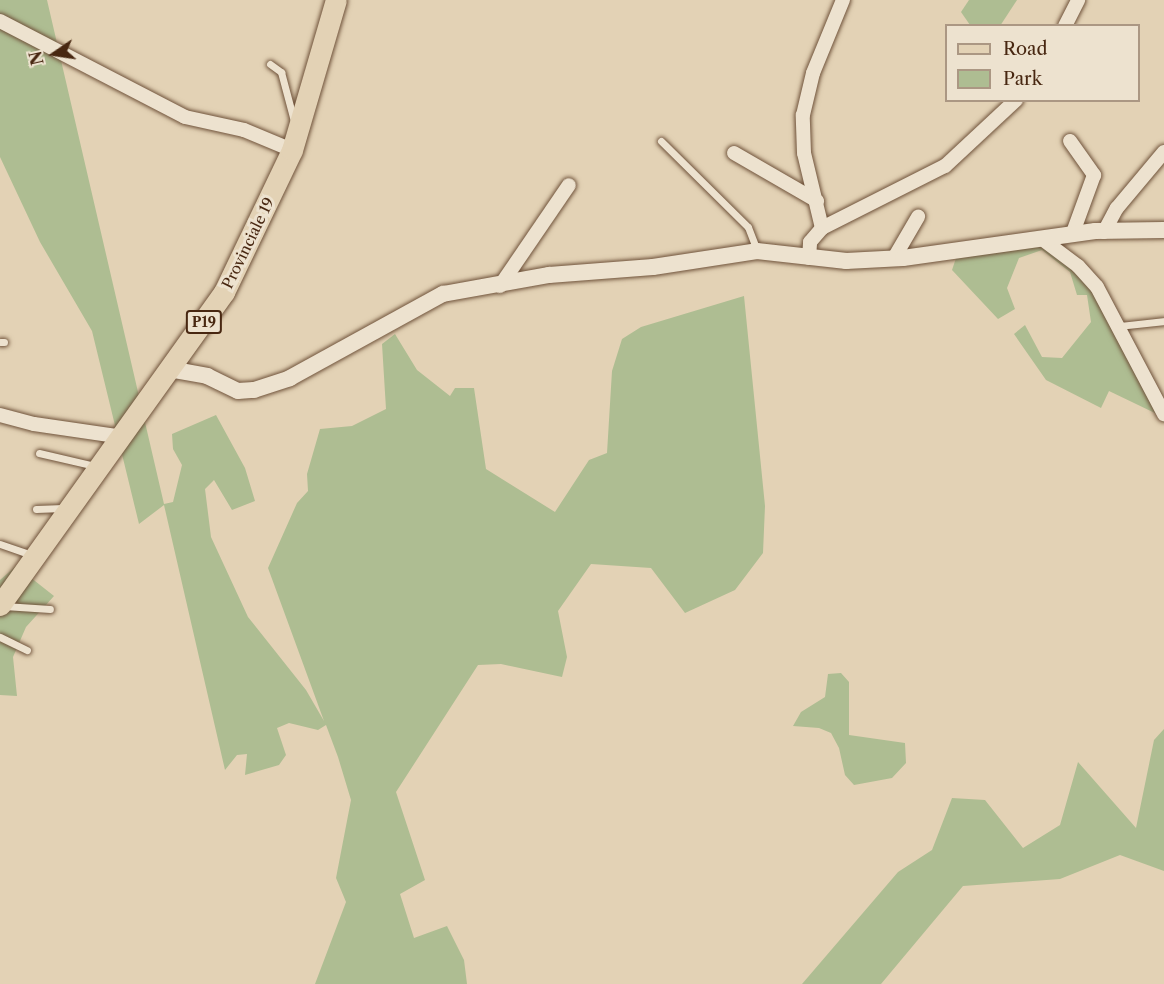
<!DOCTYPE html>
<style>
body{margin:0}
#map{position:relative;width:1164px;height:984px;overflow:hidden;background:#e3d2b5;font-family:"Libre Caslon Text",serif}
div>[style]{position:absolute}
.green>*{inset:0;background:#aebd92}
.roads{filter:drop-shadow(0 0 2px #6f523a) drop-shadow(0 0 2px #6f523a)}
.service>*{height:7px;margin:-3.5px;padding:0 3.5px;transform-origin:3.5px;border-radius:3.5px;background:#ede2cf}
.minor>*{height:14px;margin:-7px;padding:0 7px;transform-origin:7px;border-radius:7px;background:#ede2cf}
.tertiary>*{height:16px;margin:-8px;padding:0 8px;transform-origin:8px;border-radius:8px;background:#ede2cf}
.primary>*{height:21px;margin:-10.5px;padding:0 10.5px;transform-origin:10.5px;border-radius:10.5px;background:#e3d2b5}
span{translate:-50% -50%;white-space:nowrap;text-align:center;line-height:1.15;-webkit-text-stroke:6px #ede2cf;paint-order:stroke}
.shield-label span{padding:2px 4px;background:#ede2cf;border:2px solid;border-radius:4px;-webkit-text-stroke-width:0}
.shield-label{font-size:14px;color:#482711;font-weight:700}
.street-label{font-size:15px;color:#482711}
.legend{position:absolute;left:945px;top:24px;width:195px;height:78px;box-sizing:border-box;background:#ede2cf;border:2px solid #ab9783;margin:0;padding:8px 10px;list-style:none;font-size:18px;color:#482711}
.legend li{display:flex;align-items:center;gap:12px;height:30px}
.legend b{width:30px;border:2px solid #ab9783}
.north{position:absolute;left:24px;top:24px;width:60px;height:60px;-webkit-text-stroke:4px #ede2cf;paint-order:stroke;rotate:257deg;font-size:16px;font-weight:700;line-height:24px;text-align:center;color:#482711}
.north::after{content:'';display:block;margin:auto;width:21px;height:27px;background:#482711;clip-path:polygon(50% 0,100% 100%,50% 72%,0 100%)}
</style>
<div id="map">
<div class="green">
<div style="clip-path:polygon(0 0,47px 0,164px 504px,173px 502px,182px 465px,173px 449px,172px 434px,216px 415px,245px 468px,255px 501px,232px 510px,214px 480px,205px 489px,211px 537px,248px 617px,306px 690px,324px 721px,268px 568px,297px 503px,308px 491px,307px 474px,320px 429px,352px 426px,386px 409px,382px 344px,395px 334px,417px 370px,450px 396px,455px 388px,474px 388px,486px 469px,555px 512px,589px 460px,607px 453px,612px 371px,622px 339px,641px 327px,744px 296px,765px 506px,763px 553px,735px 590px,685px 613px,651px 568px,591px 564px,558px 611px,567px 657px,562px 677px,501px 664px,478px 665px,396px 792px,425px 880px,400px 894px,414px 938px,447px 926px,464px 960px,467px 984px,315px 984px,346px 902px,336px 878px,351px 800px,338px 757px,326px 725px,318px 730px,289px 723px,277px 728px,286px 755px,279px 765px,245px 775px,247px 754px,237px 755px,225px 770px,164px 505px,139px 524px,92px 331px,40px 242px,0 157px)"></div>
<div style="clip-path:polygon(969px 0,1017px 0,1000px 26px,970px 25px,961px 12px)"></div>
<div style="clip-path:polygon(1038px 241px,1105px 288px,1164px 402px,1164px 423px,1159px 415px,1109px 391px,1101px 408px,1046px 380px,1014px 334px,1025px 325px,1042px 357px,1062px 358px,1091px 322px,1087px 295px,1077px 295px,1070px 272px,1042px 250px,1019px 258px,1007px 288px,1015px 309px,998px 319px,952px 270px,957px 255px)"></div>
<div style="clip-path:polygon(16px 566px,54px 596px,26px 627px,13px 657px,17px 696px,0 695px,0 580px)"></div>
<div style="clip-path:polygon(841px 673px,849px 682px,849px 735px,905px 743px,906px 763px,892px 778px,854px 785px,845px 775px,839px 748px,831px 733px,819px 728px,793px 726px,801px 712px,825px 697px,828px 674px)"></div>
<div style="clip-path:polygon(1164px 729px,1164px 871px,1120px 855px,1060px 879px,963px 886px,881px 984px,802px 984px,898px 872px,932px 850px,952px 798px,985px 800px,1023px 848px,1060px 825px,1078px 762px,1136px 828px,1154px 740px)"></div>
</div>
<div class="roads">
<div class="service">
<div style="left:270px;top:64px;width:14px;rotate:36deg"></div>
<div style="left:281px;top:72px;width:51px;rotate:75.1deg"></div>
<div style="left:661px;top:141px;width:122px;rotate:44.7deg"></div>
<div style="left:748px;top:227px;width:26px;rotate:69deg"></div>
<div style="left:1119px;top:326px;width:45px;rotate:-6.3deg"></div>
<div style="left:0;top:342px;width:4px"></div>
<div style="left:39px;top:453px;width:57px;rotate:13.1deg"></div>
<div style="left:36px;top:509px;width:27px;rotate:-2deg"></div>
<div style="left:0;top:544px;width:34px;rotate:19deg"></div>
<div style="left:4px;top:606px;width:46px;rotate:3.7deg"></div>
<div style="left:0;top:637px;width:30px;rotate:26deg"></div>
</div>
<div class="minor">
<div style="left:0;top:21px;width:208px;rotate:27.4deg"></div>
<div style="left:185px;top:117px;width:60px;rotate:12.4deg"></div>
<div style="left:244px;top:130px;width:52px;rotate:22.6deg"></div>
<div style="left:1065px;top:26px;width:29px;rotate:-63deg"></div>
<div style="left:1070px;top:141px;width:42px;rotate:54.8deg"></div>
<div style="left:1094px;top:175px;width:64px;rotate:110.1deg"></div>
<div style="left:734px;top:153px;width:96px;rotate:30deg"></div>
<div style="left:822px;top:228px;width:77px;rotate:-103.5deg"></div>
<div style="left:804px;top:153px;width:38px;rotate:-92deg"></div>
<div style="left:803px;top:115px;width:43px;rotate:-76.6deg"></div>
<div style="left:813px;top:73px;width:79px;rotate:-67.7deg"></div>
<div style="left:1104px;top:232px;width:27px;rotate:-62deg"></div>
<div style="left:1117px;top:208px;width:73px;rotate:-50deg"></div>
<div style="left:1042px;top:239px;width:45px;rotate:36.9deg"></div>
<div style="left:1078px;top:266px;width:28px;rotate:48deg"></div>
<div style="left:1097px;top:287px;width:144px;rotate:62.2deg"></div>
<div style="left:809px;top:258px;width:16px;rotate:-86deg"></div>
<div style="left:810px;top:242px;width:18px;rotate:-49deg"></div>
<div style="left:822px;top:228px;width:138px;rotate:-26.8deg"></div>
<div style="left:945px;top:166px;width:97px;rotate:-42.9deg"></div>
<div style="left:894px;top:258px;width:48px;rotate:-59.7deg"></div>
<div style="left:500px;top:286px;width:122px;rotate:-55.7deg"></div>
<div style="left:0;top:415px;width:35px;rotate:15deg"></div>
<div style="left:34px;top:424px;width:90px;rotate:8.3deg"></div>
</div>
<div class="tertiary">
<div style="left:169px;top:369px;width:39px;rotate:10deg"></div>
<div style="left:207px;top:376px;width:34px;rotate:26deg"></div>
<div style="left:238px;top:391px;width:16px;rotate:-4deg"></div>
<div style="left:254px;top:390px;width:38px;rotate:-18deg"></div>
<div style="left:290px;top:378px;width:175px;rotate:-28.8deg"></div>
<div style="left:443px;top:294px;width:108px;rotate:-10.2deg"></div>
<div style="left:549px;top:275px;width:104px;rotate:-4.4deg"></div>
<div style="left:653px;top:267px;width:105px;rotate:-8.7deg"></div>
<div style="left:757px;top:251px;width:90px;rotate:6.4deg"></div>
<div style="left:846px;top:261px;width:57px;rotate:-3deg"></div>
<div style="left:903px;top:258px;width:194px;rotate:-8deg"></div>
<div style="left:1095px;top:231px;width:69px;rotate:-0.8deg"></div>
</div>
<div class="primary">
<div style="left:0;top:605px;width:385px;rotate:-54.4deg"></div>
<div style="left:224px;top:292px;width:157px;rotate:-64.4deg"></div>
<div style="left:292px;top:150px;width:156px;rotate:-73.7deg"></div>
</div>
</div>
<div class="shield-label">
<span style="left:204px;top:322px">P19</span>
</div>
<div class="street-label">
<span style="left:248px;top:243px;rotate:-64deg">Provinciale 19</span>
</div>
<ul class="legend">
<li><b style="height:8px;background:#e3d2b5"></b>Road</li>
<li><b style="height:16px;background:#aebd92"></b>Park</li>
</ul>
<div class="north">N</div>
</div>
